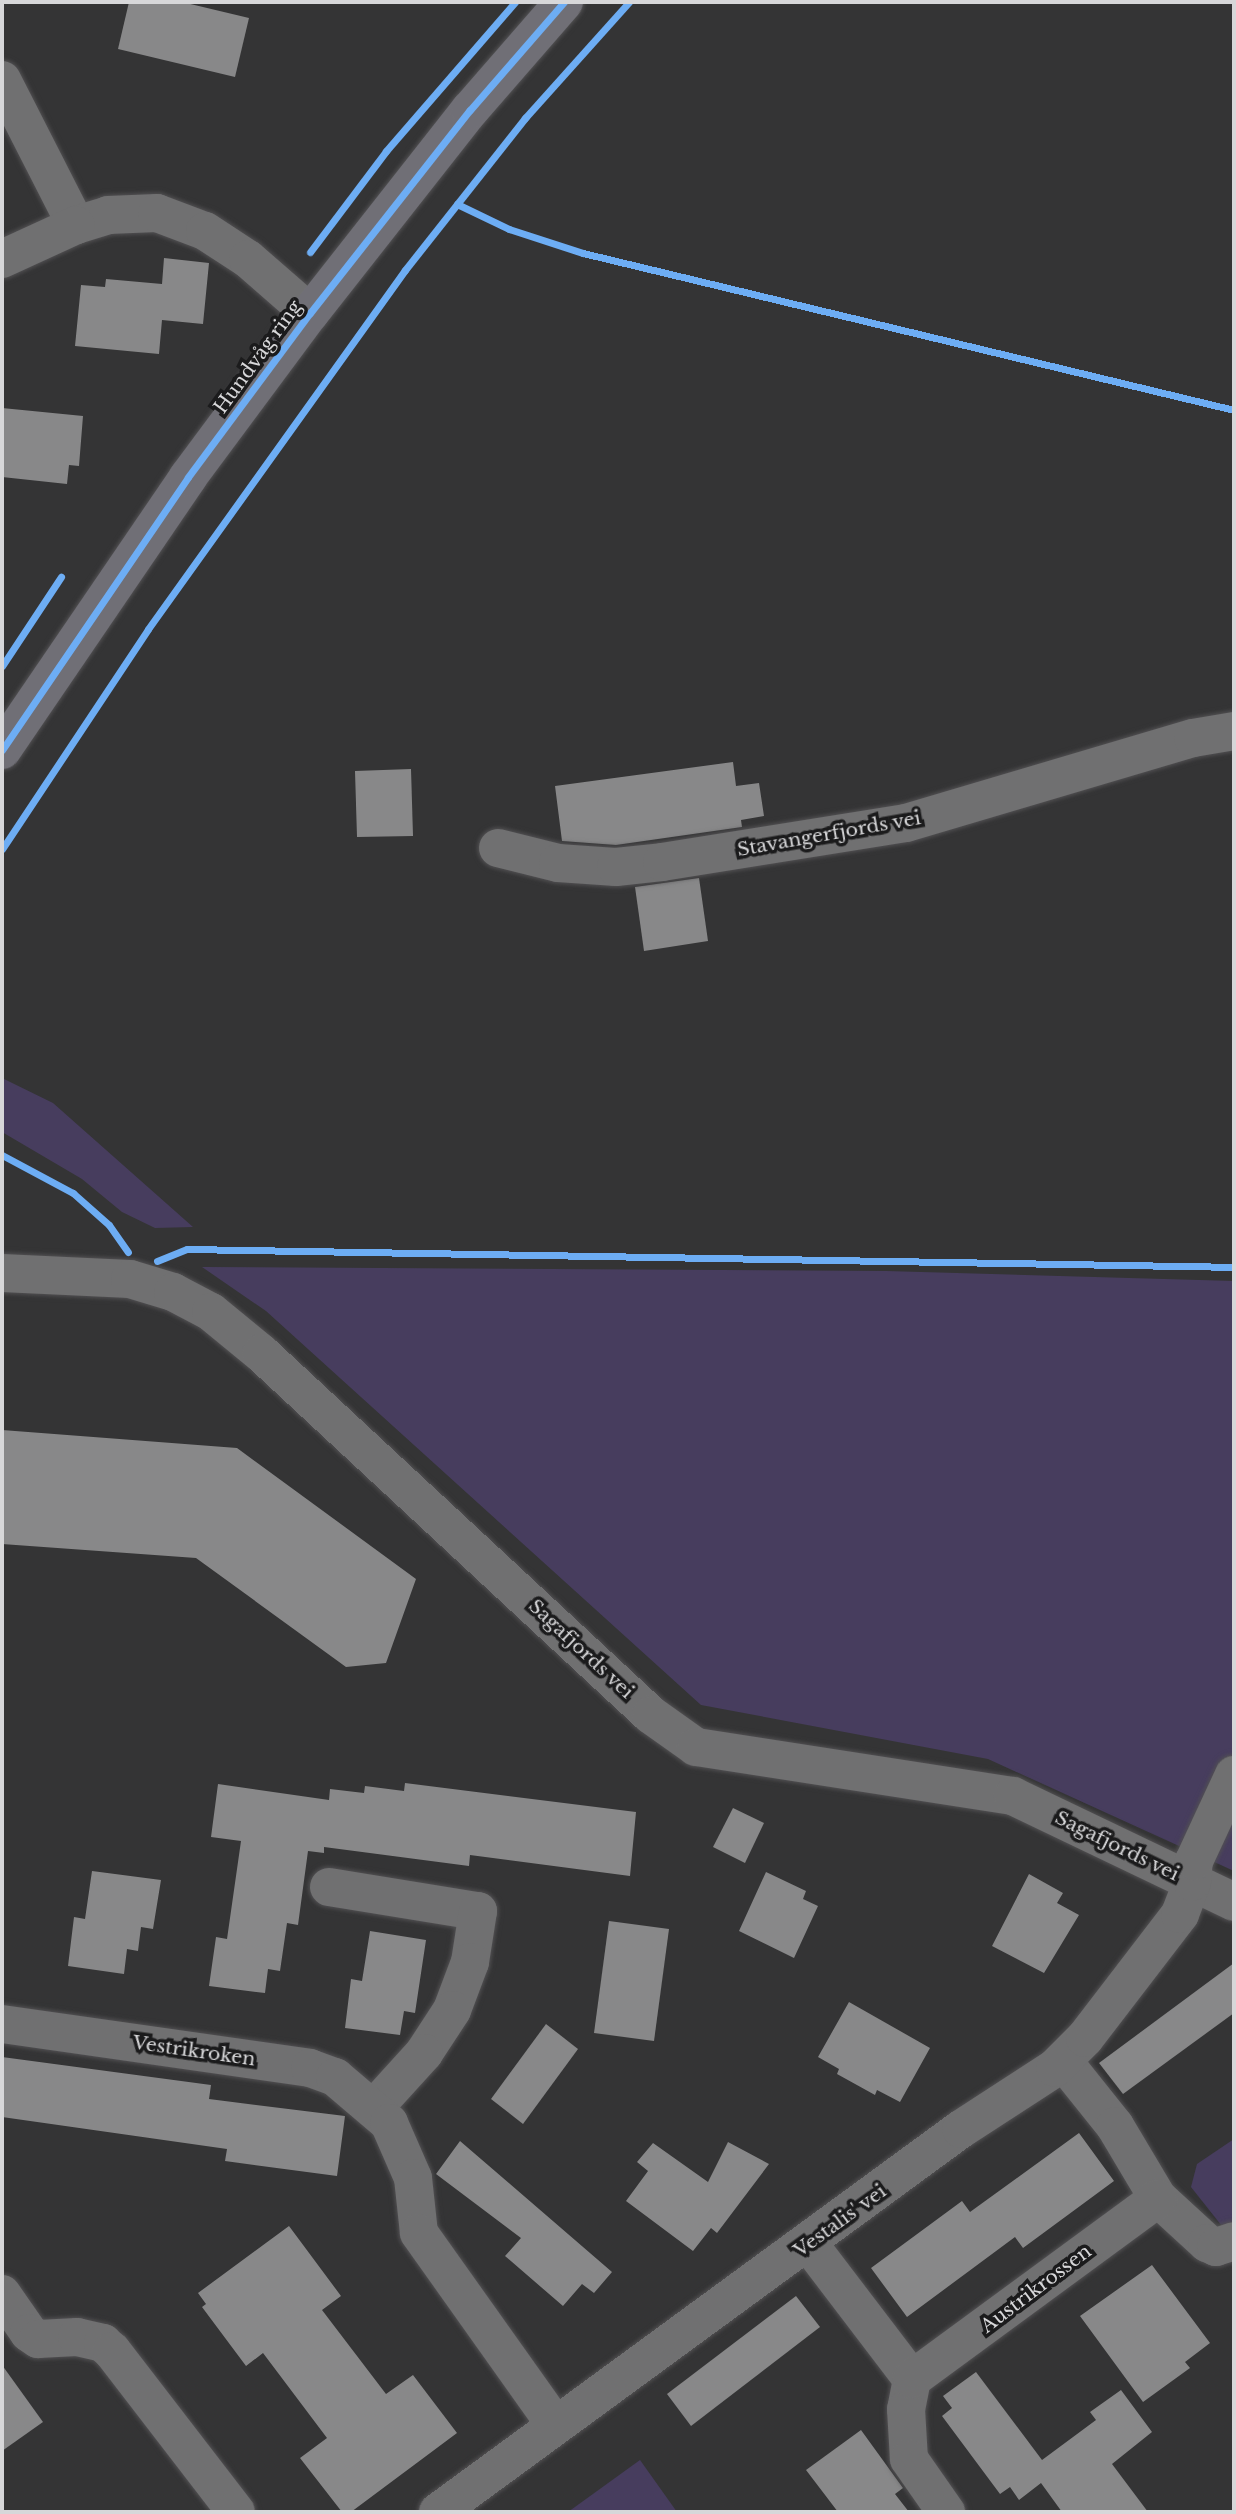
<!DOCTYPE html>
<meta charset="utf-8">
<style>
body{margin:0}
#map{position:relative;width:1236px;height:2514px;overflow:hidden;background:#343435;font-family:"Libre Baskerville",serif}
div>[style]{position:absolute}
.green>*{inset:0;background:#473d5e}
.building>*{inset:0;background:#888889}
.roads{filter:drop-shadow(0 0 2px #515052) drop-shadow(0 0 2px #515052)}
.minor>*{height:38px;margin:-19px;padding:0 19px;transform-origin:19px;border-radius:19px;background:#707071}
.major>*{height:38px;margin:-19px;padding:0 19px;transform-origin:19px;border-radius:19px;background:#706f76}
.cycleway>*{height:7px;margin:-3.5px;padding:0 3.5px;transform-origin:3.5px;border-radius:3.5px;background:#6dadf4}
span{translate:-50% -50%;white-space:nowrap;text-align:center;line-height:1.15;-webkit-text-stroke:7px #1b1b1c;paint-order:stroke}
.street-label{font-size:19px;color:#d7d7d9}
.frame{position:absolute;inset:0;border:4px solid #d7d7d9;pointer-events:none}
</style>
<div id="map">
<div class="green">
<div style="clip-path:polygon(2px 1078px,53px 1103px,193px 1227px,155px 1228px,122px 1212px,82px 1179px,2px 1132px)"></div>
<div style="clip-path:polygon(202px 1267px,886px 1271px,1234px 1281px,1234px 1871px,988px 1759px,701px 1705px,266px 1311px)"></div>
<div style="clip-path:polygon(1234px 2139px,1234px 2230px,1225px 2230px,1191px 2187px,1197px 2164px)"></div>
<div style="clip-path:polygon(640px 2460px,677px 2512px,568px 2512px)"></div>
</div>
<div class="building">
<div style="clip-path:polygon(129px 2px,182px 2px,249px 18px,235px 77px,118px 49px)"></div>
<div style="clip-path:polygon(164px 258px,209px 263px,203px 324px,162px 320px,159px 354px,75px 346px,81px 285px,105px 287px,106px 279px,162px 284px)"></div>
<div style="clip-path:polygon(2px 408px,83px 416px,79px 466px,69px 465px,67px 484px,2px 477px)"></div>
<div style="clip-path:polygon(733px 762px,736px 786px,759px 783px,764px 816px,741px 820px,742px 827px,616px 845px,562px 841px,555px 786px)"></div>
<div style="clip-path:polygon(411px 769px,413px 836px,357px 837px,355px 771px)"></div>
<div style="clip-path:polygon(699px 878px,708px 941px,644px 951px,635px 887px)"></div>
<div style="clip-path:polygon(2px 1430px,237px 1448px,416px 1579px,386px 1663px,346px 1667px,196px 1558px,2px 1544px)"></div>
<div style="clip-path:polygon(405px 1783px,636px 1812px,630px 1876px,470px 1855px,469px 1866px,324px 1847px,324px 1853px,308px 1851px,298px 1925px,287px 1923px,280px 1971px,268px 1969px,265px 1993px,209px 1986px,216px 1937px,227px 1939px,241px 1841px,211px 1837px,218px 1784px,329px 1800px,330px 1789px,364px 1793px,365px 1786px,404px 1791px)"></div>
<div style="clip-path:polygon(733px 1808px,764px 1823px,745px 1863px,713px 1847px)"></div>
<div style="clip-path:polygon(92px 1871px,161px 1880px,153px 1929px,141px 1927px,138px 1951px,127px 1949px,124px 1974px,68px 1966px,74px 1917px,85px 1919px)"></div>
<div style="clip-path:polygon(766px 1872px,806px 1891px,803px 1899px,818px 1906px,794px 1958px,739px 1931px)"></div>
<div style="clip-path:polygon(1029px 1874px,1063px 1893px,1057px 1903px,1079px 1915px,1044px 1973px,992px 1946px)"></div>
<div style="clip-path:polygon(609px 1921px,669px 1929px,654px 2041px,594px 2033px)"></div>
<div style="clip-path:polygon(370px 1931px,426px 1940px,415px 2013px,404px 2011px,400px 2035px,345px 2028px,351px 1979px,362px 1981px)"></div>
<div style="clip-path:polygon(1234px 1963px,1234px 2013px,1123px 2094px,1099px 2063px)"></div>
<div style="clip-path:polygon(849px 2002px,930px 2048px,900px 2102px,877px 2090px,875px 2095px,837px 2074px,839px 2069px,818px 2057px)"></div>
<div style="clip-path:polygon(546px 2024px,578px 2049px,523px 2124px,491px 2099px)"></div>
<div style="clip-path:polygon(2px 2057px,211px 2085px,209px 2099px,345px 2116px,337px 2176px,225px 2161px,227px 2149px,2px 2117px)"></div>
<div style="clip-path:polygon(1079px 2133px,1114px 2181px,1023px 2248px,1015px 2237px,907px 2317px,871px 2268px,962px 2201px,970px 2212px)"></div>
<div style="clip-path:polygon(460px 2141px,612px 2272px,594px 2293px,582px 2284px,563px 2306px,505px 2256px,521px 2238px,436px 2174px)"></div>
<div style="clip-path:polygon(728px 2142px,769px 2164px,717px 2233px,711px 2228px,693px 2251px,626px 2201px,648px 2171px,637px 2162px,653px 2143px,708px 2182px)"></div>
<div style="clip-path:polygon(289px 2226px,341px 2296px,322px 2310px,386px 2394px,413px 2375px,457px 2433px,351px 2512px,342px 2512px,300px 2458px,327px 2438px,263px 2353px,246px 2366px,202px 2307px,206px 2304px,198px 2293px)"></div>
<div style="clip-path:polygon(1152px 2265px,1210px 2343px,1185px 2362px,1190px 2368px,1143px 2402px,1080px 2316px)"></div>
<div style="clip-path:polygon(796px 2296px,820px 2327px,691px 2426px,667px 2394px)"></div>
<div style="clip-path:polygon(2px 2365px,43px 2422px,2px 2451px)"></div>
<div style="clip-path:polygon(976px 2372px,1042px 2460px,1096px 2420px,1090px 2412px,1121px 2390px,1152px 2432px,1112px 2464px,1148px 2512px,1062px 2512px,1041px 2483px,1019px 2500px,1010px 2487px,1000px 2494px,942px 2416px,952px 2408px,943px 2396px)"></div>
<div style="clip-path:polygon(861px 2430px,903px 2488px,895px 2494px,909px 2512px,838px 2512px,806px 2470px)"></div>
</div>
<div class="roads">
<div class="minor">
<div style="left:2px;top:80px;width:163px;rotate:63deg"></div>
<div style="left:76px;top:225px;width:34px;rotate:-17deg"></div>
<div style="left:108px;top:215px;width:49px;rotate:-2.3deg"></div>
<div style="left:157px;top:213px;width:51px;rotate:20.6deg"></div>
<div style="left:205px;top:231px;width:51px;rotate:33.1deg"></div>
<div style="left:248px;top:259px;width:82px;rotate:41.1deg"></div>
<div style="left:2px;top:259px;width:81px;rotate:-24.7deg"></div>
<div style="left:498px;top:848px;width:62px;rotate:14deg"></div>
<div style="left:558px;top:863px;width:58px;rotate:3.9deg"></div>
<div style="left:616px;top:867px;width:46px;rotate:-6.2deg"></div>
<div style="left:662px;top:862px;width:247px;rotate:-9.1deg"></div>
<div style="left:906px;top:823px;width:299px;rotate:-16.5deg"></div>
<div style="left:1193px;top:738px;width:42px;rotate:-9.7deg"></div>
<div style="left:2px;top:1273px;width:128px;rotate:2.7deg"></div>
<div style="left:130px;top:1279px;width:45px;rotate:16.8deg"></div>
<div style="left:173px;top:1292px;width:43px;rotate:27.8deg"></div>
<div style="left:211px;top:1312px;width:65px;rotate:39.4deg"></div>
<div style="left:261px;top:1353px;width:532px;rotate:42.87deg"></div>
<div style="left:651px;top:1715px;width:55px;rotate:35.4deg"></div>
<div style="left:696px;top:1747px;width:321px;rotate:8.8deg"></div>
<div style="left:1013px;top:1796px;width:245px;rotate:25.6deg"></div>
<div style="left:329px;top:1887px;width:151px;rotate:9.2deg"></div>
<div style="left:478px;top:1911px;width:52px;rotate:98.9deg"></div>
<div style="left:470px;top:1962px;width:51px;rotate:110.6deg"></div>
<div style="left:452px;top:2010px;width:51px;rotate:123.1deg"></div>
<div style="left:424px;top:2053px;width:73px;rotate:132.2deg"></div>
<div style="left:2px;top:2024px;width:311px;rotate:8.1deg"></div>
<div style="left:310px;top:2068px;width:27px;rotate:20deg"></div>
<div style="left:335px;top:2077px;width:71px;rotate:40.4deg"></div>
<div style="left:389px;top:2123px;width:60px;rotate:66.4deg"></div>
<div style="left:413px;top:2178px;width:55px;rotate:83.8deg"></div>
<div style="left:419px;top:2233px;width:233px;rotate:54.6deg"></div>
<div style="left:1063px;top:2061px;width:83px;rotate:51.3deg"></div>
<div style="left:1115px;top:2126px;width:84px;rotate:59.2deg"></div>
<div style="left:1158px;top:2198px;width:67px;rotate:42.6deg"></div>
<div style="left:1207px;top:2243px;width:10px;rotate:24deg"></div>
<div style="left:1216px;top:2247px;width:19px;rotate:-18deg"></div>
<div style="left:809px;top:2244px;width:170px;rotate:52.7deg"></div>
<div style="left:912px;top:2379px;width:31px;rotate:101deg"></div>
<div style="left:906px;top:2409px;width:50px;rotate:86.6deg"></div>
<div style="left:909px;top:2459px;width:65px;rotate:55.1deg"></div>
<div style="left:2px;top:2294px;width:47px;rotate:55.3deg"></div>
<div style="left:29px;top:2333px;width:11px;rotate:34deg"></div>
<div style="left:38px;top:2339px;width:39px;rotate:-3deg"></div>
<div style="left:77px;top:2337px;width:27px;rotate:13deg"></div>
<div style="left:103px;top:2343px;width:12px;rotate:42deg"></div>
<div style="left:112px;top:2351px;width:203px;rotate:52.4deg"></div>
<div style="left:912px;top:2379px;width:305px;rotate:-36.3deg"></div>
<div style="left:438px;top:2512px;width:648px;rotate:-36.22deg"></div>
<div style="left:961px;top:2129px;width:112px;rotate:-33deg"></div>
<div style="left:1055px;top:2068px;width:42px;rotate:-45deg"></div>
<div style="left:1085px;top:2038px;width:156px;rotate:-52.5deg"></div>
<div style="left:1180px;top:1914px;width:34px;rotate:-69deg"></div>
<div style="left:1192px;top:1882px;width:21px;rotate:-85deg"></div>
<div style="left:1194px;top:1861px;width:95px;rotate:-65.1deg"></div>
</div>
<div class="major">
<div style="left:2px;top:750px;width:330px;rotate:-55.7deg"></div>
<div style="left:188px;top:477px;width:204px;rotate:-53.4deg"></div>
<div style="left:310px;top:313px;width:258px;rotate:-51.8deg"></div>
<div style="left:470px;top:110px;width:143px;rotate:-49deg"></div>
</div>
</div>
<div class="cycleway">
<div style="left:457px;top:204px;width:58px;rotate:25.7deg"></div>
<div style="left:509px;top:229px;width:78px;rotate:18deg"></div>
<div style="left:583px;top:253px;width:670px;rotate:13.56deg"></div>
<div style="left:310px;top:252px;width:126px;rotate:-53deg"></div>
<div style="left:386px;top:151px;width:197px;rotate:-49.1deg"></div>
<div style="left:2px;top:666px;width:107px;rotate:-56.5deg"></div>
<div style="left:2px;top:750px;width:330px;rotate:-55.7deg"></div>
<div style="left:188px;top:477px;width:204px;rotate:-53.4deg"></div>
<div style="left:310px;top:313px;width:258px;rotate:-51.8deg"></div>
<div style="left:470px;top:110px;width:143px;rotate:-49deg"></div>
<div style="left:2px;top:849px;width:264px;rotate:-56.4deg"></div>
<div style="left:148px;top:629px;width:442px;rotate:-54.4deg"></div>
<div style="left:405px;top:270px;width:194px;rotate:-51.7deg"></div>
<div style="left:525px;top:118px;width:156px;rotate:-48.1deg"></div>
<div style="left:2px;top:1155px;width:81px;rotate:28.2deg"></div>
<div style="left:73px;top:1193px;width:48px;rotate:41.6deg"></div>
<div style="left:109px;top:1225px;width:33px;rotate:55deg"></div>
<div style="left:157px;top:1261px;width:32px;rotate:-22deg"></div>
<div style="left:187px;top:1249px;width:1047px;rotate:0.98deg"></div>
</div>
<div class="street-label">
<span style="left:258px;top:357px;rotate:-54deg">Hundvåg ring</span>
<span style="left:829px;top:834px;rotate:-10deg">Stavangerfjords vei</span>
<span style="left:581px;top:1649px;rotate:43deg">Sagafjords vei</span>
<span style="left:1117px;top:1846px;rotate:26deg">Sagafjords vei</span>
<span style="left:194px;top:2051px;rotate:8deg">Vestrikroken</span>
<span style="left:840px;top:2221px;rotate:-36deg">Vestalis' vei</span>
<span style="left:1036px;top:2289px;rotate:-37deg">Austrikrossen</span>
</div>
<div class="frame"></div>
</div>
